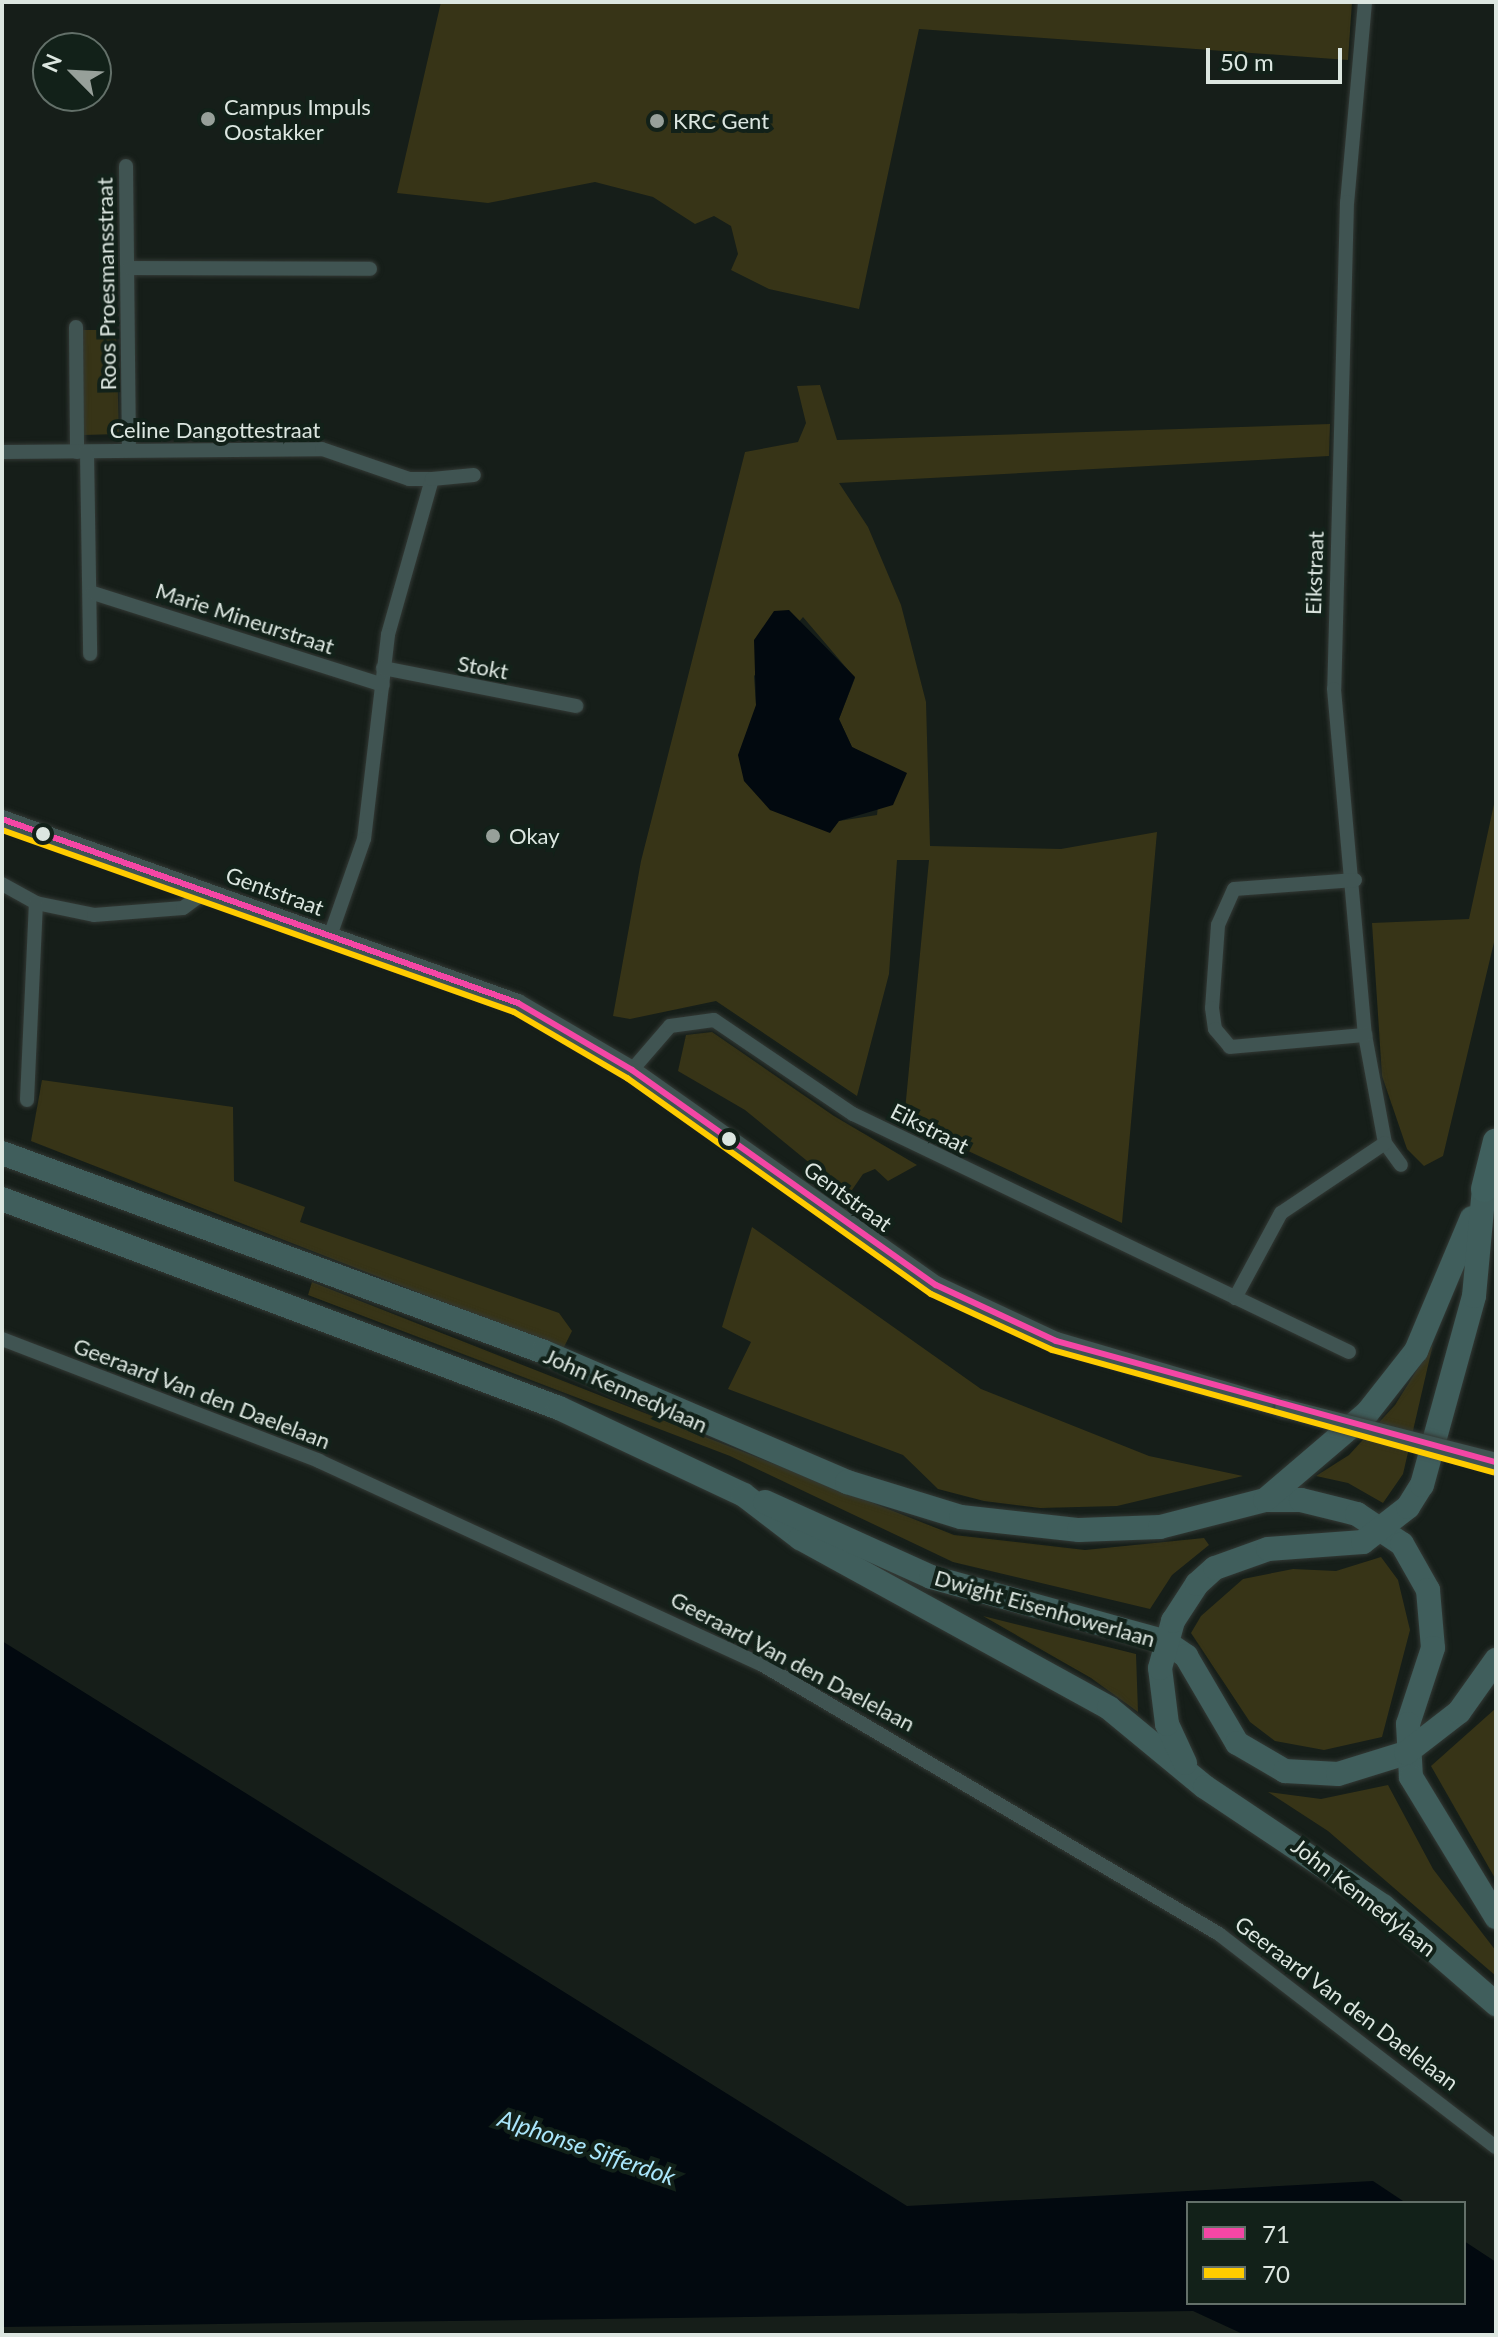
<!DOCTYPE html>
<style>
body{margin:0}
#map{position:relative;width:1498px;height:2337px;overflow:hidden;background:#161e19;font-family:Lato,sans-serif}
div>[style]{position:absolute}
.green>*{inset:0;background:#373417}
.water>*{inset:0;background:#02090f}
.roads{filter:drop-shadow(0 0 2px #333935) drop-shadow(0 0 2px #333935)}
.minor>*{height:14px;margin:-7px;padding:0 7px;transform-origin:7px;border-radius:7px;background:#405452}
.tertiary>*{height:18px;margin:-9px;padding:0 9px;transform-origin:9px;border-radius:9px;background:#405452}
.trunk>*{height:24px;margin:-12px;padding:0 12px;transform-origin:12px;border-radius:12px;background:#405e5c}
.motorway>*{height:26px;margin:-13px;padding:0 13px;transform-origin:13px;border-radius:13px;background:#40605e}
.bridges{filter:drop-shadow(0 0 2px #333935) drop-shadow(0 0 2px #333935)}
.tertiary-bridge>*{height:18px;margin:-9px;padding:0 9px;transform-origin:9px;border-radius:9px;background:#405452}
.bus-1>*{height:6px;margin:-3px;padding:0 3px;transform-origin:3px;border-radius:3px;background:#f446a5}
.bus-2>*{height:6px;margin:-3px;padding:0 3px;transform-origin:3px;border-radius:3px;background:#fc0}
.dots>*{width:22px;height:22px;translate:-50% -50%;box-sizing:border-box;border:4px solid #122119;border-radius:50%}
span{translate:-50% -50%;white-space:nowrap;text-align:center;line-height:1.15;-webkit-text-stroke:8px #122119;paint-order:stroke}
.poi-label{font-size:22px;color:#dce6e0}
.left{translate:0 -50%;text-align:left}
.street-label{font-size:22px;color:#dce6e0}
.water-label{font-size:24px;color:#aae6fb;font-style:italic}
.frame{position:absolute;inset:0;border:4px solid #dce6e0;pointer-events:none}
.legend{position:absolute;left:1186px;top:2201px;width:280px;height:104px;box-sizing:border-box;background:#122119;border:2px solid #637069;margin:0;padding:10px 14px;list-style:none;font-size:24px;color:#dce6e0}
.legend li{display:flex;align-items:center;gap:16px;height:40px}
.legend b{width:40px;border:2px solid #637069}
.north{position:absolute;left:32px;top:32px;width:80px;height:80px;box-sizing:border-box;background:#122119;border:2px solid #637069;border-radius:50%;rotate:294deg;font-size:22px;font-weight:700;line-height:32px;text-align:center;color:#dce6e0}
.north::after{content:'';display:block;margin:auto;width:28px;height:36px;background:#97a09a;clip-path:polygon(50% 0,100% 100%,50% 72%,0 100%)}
.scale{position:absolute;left:1206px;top:48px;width:136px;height:36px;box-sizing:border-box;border:4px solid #dce6e0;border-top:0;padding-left:10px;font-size:24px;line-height:28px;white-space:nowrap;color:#dce6e0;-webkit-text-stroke:6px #122119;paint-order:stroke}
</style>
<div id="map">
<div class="green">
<div style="clip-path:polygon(441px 2px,1352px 2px,1348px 60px,919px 29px,859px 309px,769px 289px,731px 270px,738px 254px,731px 226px,714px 216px,695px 224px,653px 197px,595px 182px,488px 203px,397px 193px)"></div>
<div style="clip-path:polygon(80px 330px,116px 330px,119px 434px,83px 435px)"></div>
<div style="clip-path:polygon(evenodd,820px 385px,837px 440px,1330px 424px,1329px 456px,839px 483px,868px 527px,901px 605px,926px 702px,930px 846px,1061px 849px,1157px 832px,1122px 1223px,904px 1121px,929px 860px,897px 860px,889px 974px,857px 1096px,716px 1001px,630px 1019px,613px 1016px,641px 861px,745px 452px,798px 442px,806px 423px,797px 386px,820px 385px,803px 617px,855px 678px,839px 719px,852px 747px,882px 766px,877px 815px,839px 821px,756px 705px,754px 676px,803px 617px)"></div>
<div style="clip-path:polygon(1496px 795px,1496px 934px,1443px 1156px,1424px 1166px,1407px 1149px,1382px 1076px,1372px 923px,1469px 919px)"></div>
<div style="clip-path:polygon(712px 1032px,834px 1116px,917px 1165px,888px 1181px,875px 1169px,863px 1174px,852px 1190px,856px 1201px,745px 1110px,678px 1071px,686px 1035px)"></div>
<div style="clip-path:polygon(42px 1080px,233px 1107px,234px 1181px,305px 1207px,300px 1222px,559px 1313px,572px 1331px,563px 1349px,31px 1141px)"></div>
<div style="clip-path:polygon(752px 1227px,981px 1389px,1149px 1456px,1243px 1476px,1117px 1506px,1040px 1508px,984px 1501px,938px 1489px,903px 1455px,728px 1389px,751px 1342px,722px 1327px)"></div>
<div style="clip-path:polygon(312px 1282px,954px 1535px,1085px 1550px,1204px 1538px,1209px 1545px,1172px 1575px,1150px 1609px,953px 1562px,730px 1456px,308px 1295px)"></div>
<div style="clip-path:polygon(1433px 1344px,1403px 1474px,1383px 1503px,1348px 1483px,1316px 1476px,1349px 1455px,1395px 1405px)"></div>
<div style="clip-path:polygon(1381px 1557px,1398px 1580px,1410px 1630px,1382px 1737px,1324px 1750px,1275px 1741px,1250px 1722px,1191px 1633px,1201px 1616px,1243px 1579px,1293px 1569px,1336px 1571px)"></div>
<div style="clip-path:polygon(983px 1616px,1136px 1654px,1138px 1712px,1091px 1678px)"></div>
<div style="clip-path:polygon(1495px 1709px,1496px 1724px,1496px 1880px,1431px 1766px)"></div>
<div style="clip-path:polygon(1388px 1785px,1433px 1869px,1496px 1951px,1496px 1976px,1328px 1831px,1268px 1792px,1321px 1799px)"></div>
</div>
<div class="water">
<div style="clip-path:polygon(789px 610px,855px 677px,839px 719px,852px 747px,907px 773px,893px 805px,839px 821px,830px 833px,770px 810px,744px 781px,738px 755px,756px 705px,754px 640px,774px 611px)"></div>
<div style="clip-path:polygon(2px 1641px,907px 2206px,1373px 2181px,1406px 2203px,1188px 2203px,1188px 2303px,1464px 2303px,1464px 2241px,1496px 2262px,1496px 2335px,1245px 2335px,1193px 2311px,2px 2327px)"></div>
</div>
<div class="roads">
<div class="minor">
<div style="left:1365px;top:2px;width:201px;rotate:95.1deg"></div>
<div style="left:1347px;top:202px;width:487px;rotate:91.5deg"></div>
<div style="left:1334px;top:689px;width:347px;rotate:84.9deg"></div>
<div style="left:1365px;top:1035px;width:110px;rotate:79.5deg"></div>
<div style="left:1385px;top:1143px;width:27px;rotate:54deg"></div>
<div style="left:126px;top:166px;width:284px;rotate:89.4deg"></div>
<div style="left:129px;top:268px;width:241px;rotate:0.2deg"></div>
<div style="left:76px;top:327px;width:125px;rotate:89.5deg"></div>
<div style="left:2px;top:452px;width:320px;rotate:-0.5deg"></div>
<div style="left:322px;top:449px;width:92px;rotate:19deg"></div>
<div style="left:409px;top:479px;width:23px"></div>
<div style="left:432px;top:479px;width:162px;rotate:105.8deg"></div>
<div style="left:388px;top:635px;width:205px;rotate:96.7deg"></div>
<div style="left:364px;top:839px;width:103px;rotate:109.3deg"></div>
<div style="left:87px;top:452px;width:202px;rotate:89.1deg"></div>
<div style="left:432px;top:479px;width:42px;rotate:-5.4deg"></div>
<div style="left:93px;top:593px;width:304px;rotate:17.6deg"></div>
<div style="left:383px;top:668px;width:197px;rotate:11.1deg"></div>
<div style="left:1355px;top:880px;width:121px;rotate:175.7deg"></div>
<div style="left:1234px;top:889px;width:39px;rotate:114deg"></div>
<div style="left:1218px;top:925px;width:83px;rotate:94.1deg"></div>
<div style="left:1212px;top:1008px;width:21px;rotate:82deg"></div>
<div style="left:1215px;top:1029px;width:23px;rotate:50deg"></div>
<div style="left:1230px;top:1047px;width:136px;rotate:-5.1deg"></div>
<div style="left:2px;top:884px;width:39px;rotate:29deg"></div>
<div style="left:36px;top:903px;width:59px;rotate:11.7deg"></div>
<div style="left:94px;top:915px;width:89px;rotate:-4.5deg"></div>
<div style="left:183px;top:908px;width:29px;rotate:-36deg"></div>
<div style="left:632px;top:1070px;width:58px;rotate:-49.2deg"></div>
<div style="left:670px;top:1026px;width:44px;rotate:-7.8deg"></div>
<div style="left:714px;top:1020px;width:168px;rotate:34.1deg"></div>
<div style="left:853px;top:1114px;width:550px;rotate:25.63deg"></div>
<div style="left:27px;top:1100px;width:197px;rotate:-87.4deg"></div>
<div style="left:1235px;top:1298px;width:97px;rotate:-61.6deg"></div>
<div style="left:1281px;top:1213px;width:125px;rotate:-33.9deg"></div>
<div style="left:2px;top:1339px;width:340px;rotate:21deg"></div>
<div style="left:319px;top:1461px;width:486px;rotate:24.7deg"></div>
<div style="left:761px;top:1664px;width:532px;rotate:30.52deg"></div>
<div style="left:1219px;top:1934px;width:349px;rotate:37.6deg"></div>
</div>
<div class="tertiary">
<div style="left:2px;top:819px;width:548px;rotate:19.63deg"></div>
<div style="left:518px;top:1003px;width:132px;rotate:30.4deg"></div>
<div style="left:632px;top:1070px;width:372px;rotate:35.3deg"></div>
<div style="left:936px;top:1285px;width:132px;rotate:25deg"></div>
<div style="left:1056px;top:1341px;width:238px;rotate:16.4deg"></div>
</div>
<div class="trunk">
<div style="left:2px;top:1153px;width:577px;rotate:20.16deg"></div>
<div style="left:544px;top:1352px;width:330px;rotate:23.2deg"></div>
<div style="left:847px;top:1482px;width:119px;rotate:17.1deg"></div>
<div style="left:961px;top:1517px;width:119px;rotate:6.3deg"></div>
<div style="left:1079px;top:1530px;width:81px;rotate:-2.1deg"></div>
<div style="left:1160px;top:1527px;width:108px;rotate:-14.4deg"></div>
<div style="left:1265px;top:1500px;width:36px"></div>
<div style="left:1301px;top:1500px;width:58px;rotate:14deg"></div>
<div style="left:1357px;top:1514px;width:54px;rotate:33.7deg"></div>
<div style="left:1402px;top:1544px;width:53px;rotate:60.5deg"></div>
<div style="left:1428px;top:1590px;width:58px;rotate:85.1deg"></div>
<div style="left:1433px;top:1648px;width:80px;rotate:108.2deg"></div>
<div style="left:1408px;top:1724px;width:53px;rotate:86.8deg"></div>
<div style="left:1411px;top:1777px;width:164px;rotate:58.7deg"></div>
<div style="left:2px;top:1199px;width:595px;rotate:20.57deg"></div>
<div style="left:559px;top:1408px;width:204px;rotate:25.2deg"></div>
<div style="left:744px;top:1495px;width:71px;rotate:37.5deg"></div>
<div style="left:800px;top:1538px;width:353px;rotate:28.8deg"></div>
<div style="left:1109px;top:1708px;width:124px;rotate:39.5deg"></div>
<div style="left:1205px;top:1787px;width:214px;rotate:33.8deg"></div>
<div style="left:1383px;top:1906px;width:150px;rotate:40.9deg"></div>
<div style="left:1265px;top:1500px;width:135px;rotate:-40.5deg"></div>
<div style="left:1368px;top:1412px;width:78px;rotate:-51.8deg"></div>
<div style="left:1416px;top:1351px;width:144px;rotate:-67.2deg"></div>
<div style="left:765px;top:1502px;width:182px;rotate:24.3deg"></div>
<div style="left:931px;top:1577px;width:242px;rotate:15.4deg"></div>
<div style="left:1164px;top:1641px;width:27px;rotate:34deg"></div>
<div style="left:1186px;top:1656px;width:101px;rotate:59.6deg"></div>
<div style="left:1237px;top:1743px;width:56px;rotate:30.3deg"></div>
<div style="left:1285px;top:1771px;width:53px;rotate:3.2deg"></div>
<div style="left:1338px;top:1774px;width:71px;rotate:-17.2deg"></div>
<div style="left:1406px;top:1753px;width:67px;rotate:-37.7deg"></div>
<div style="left:1459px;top:1712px;width:64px;rotate:-54.6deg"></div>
<div style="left:1185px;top:1763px;width:43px;rotate:-114.8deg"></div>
<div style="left:1167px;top:1724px;width:56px;rotate:-97.1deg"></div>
<div style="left:1160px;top:1668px;width:49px;rotate:-74.5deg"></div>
<div style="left:1173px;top:1621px;width:44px;rotate:-57deg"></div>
<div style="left:1197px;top:1584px;width:24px;rotate:-42deg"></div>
<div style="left:1215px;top:1568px;width:56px;rotate:-19.7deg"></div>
<div style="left:1268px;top:1549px;width:95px;rotate:-4.2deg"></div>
<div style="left:1363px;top:1542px;width:57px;rotate:-37.9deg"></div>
<div style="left:1408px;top:1507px;width:26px;rotate:-58deg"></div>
<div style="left:1422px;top:1485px;width:196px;rotate:-74.6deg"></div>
<div style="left:1474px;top:1296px;width:107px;rotate:-84.7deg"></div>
</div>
<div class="motorway">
<div style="left:1484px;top:1189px;width:49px;rotate:-76deg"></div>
</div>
</div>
<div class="bridges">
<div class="tertiary-bridge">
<div style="left:1284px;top:1408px;width:219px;rotate:14.3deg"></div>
</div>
</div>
<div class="bus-1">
<div style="left:2px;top:819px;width:548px;rotate:19.63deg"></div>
<div style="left:518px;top:1003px;width:132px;rotate:30.4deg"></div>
<div style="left:632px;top:1070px;width:372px;rotate:35.3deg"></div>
<div style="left:936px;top:1285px;width:132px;rotate:25deg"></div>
<div style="left:1056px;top:1341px;width:456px;rotate:15.4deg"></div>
</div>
<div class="bus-2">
<div style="left:2px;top:830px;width:543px;rotate:19.57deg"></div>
<div style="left:514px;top:1012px;width:131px;rotate:30.3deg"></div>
<div style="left:627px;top:1078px;width:373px;rotate:35.4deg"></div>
<div style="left:931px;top:1294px;width:133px;rotate:24.8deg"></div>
<div style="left:1052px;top:1350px;width:458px;rotate:15.5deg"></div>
</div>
<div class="dots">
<div style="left:208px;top:119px;background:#97a09a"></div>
<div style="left:657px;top:121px;background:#97a09a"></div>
<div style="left:43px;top:834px;background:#dce6e0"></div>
<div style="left:493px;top:836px;background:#97a09a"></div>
<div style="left:729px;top:1139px;background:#dce6e0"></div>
</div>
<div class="poi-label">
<span class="left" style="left:224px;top:119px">Campus Impuls<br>Oostakker</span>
<span class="left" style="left:673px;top:121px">KRC Gent</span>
<span class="left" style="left:509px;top:836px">Okay</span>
</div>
<div class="street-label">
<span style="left:106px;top:284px;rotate:-91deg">Roos Proesmansstraat</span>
<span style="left:215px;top:430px">Celine Dangottestraat</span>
<span style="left:1314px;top:573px;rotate:-88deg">Eikstraat</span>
<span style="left:245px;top:618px;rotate:18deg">Marie Mineurstraat</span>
<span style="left:483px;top:667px;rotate:10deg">Stokt</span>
<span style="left:275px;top:891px;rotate:20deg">Gentstraat</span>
<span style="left:930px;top:1128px;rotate:27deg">Eikstraat</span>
<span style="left:848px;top:1196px;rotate:36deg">Gentstraat</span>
<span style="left:626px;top:1390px;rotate:24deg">John Kennedylaan</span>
<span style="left:202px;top:1393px;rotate:21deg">Geeraard Van den Daelelaan</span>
<span style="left:1045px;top:1608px;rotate:16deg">Dwight Eisenhowerlaan</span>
<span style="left:793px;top:1661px;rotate:28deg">Geeraard Van den Daelelaan</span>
<span style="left:1364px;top:1897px;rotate:38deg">John Kennedylaan</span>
<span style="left:1347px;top:2003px;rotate:37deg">Geeraard Van den Daelelaan</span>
</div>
<div class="water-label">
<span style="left:587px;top:2147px;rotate:19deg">Alphonse Sifferdok</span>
</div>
<div class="frame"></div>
<ul class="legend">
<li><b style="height:10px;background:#f446a5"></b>71</li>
<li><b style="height:10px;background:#fc0"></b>70</li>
</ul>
<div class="north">N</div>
<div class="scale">50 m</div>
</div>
